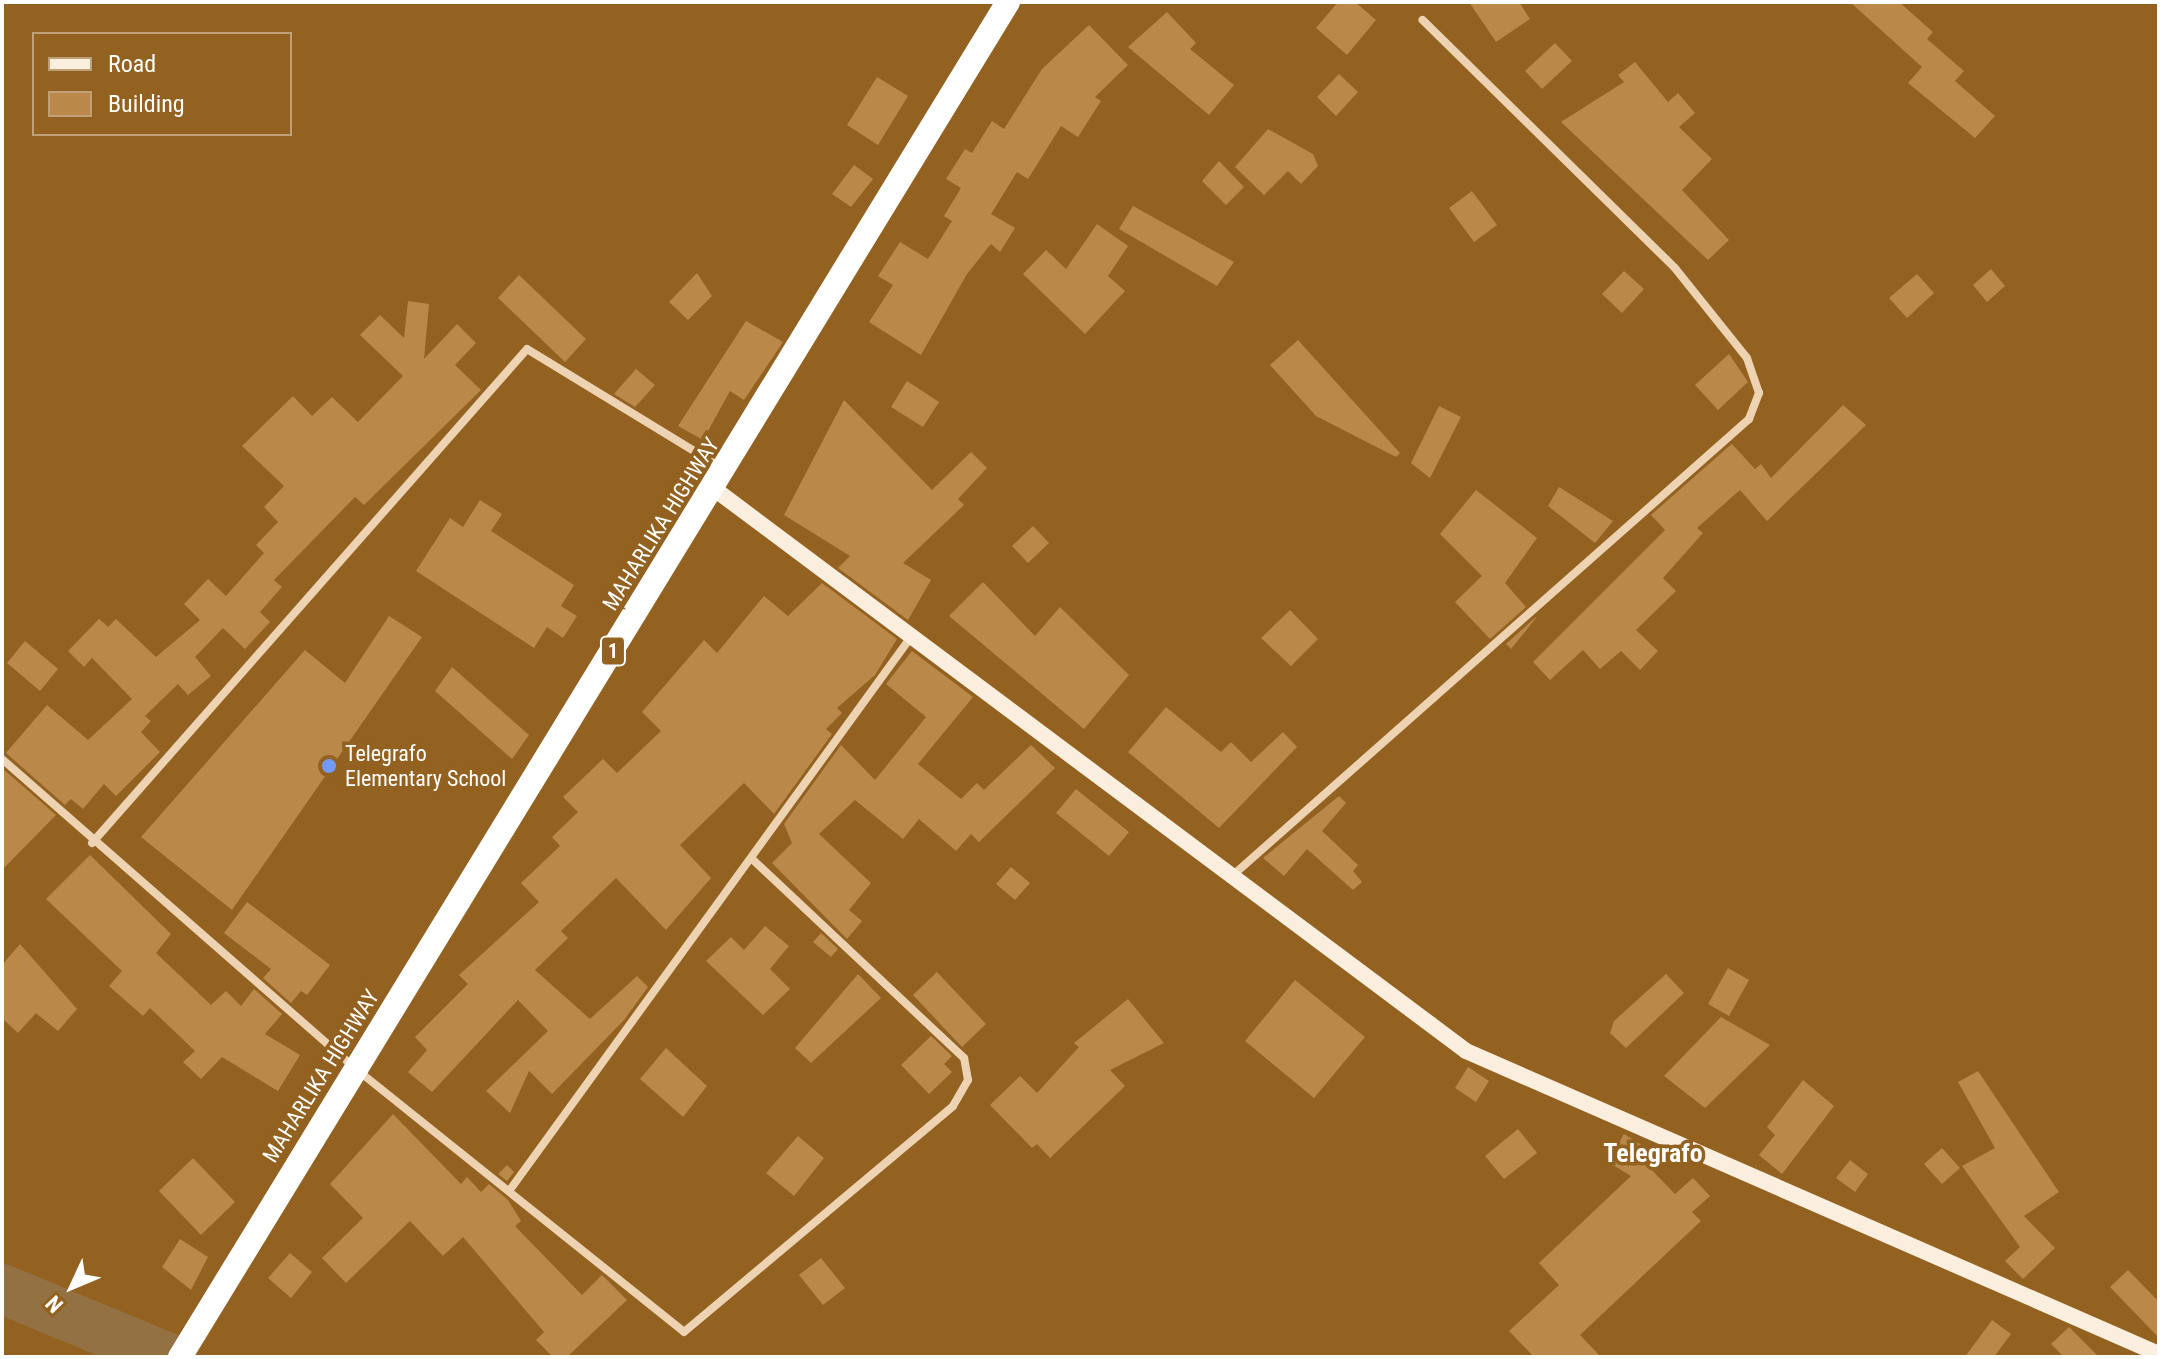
<!DOCTYPE html>
<style>
body{margin:0}
#map{position:relative;width:2161px;height:1359px;overflow:hidden;background:#936120;font-family:"Roboto Condensed",sans-serif}
div>[style]{position:absolute}
.river>*{height:50px;margin:-25px;padding:0 25px;transform-origin:25px;border-radius:25px;background:#947142}
.building>*{inset:0;background:#ba8849}
.street>*{height:8px;margin:-4px;padding:0 4px;transform-origin:4px;border-radius:4px;background:#eed3b3}
.secondary>*{height:16px;margin:-8px;padding:0 8px;transform-origin:8px;border-radius:8px;background:#faefdf}
.highway>*{height:24px;margin:-12px;padding:0 12px;transform-origin:12px;border-radius:12px;background:#fff}
.dots>*{width:22px;height:22px;translate:-50% -50%;box-sizing:border-box;border:4px solid #936120;border-radius:50%}
span{translate:-50% -50%;white-space:nowrap;text-align:center;line-height:1.15;-webkit-text-stroke:7px #936120;paint-order:stroke}
.shield-label span{padding:2px 6px;background:#936120;border:2px solid;border-radius:6px;-webkit-text-stroke-width:0}
.shield-label{font-size:20px;color:#fff;font-weight:700}
.street-label{font-size:22px;color:#fff}
.poi-label{font-size:22px;color:#fff}
.left{translate:0 -50%;text-align:left}
.quarter-label{font-size:26px;color:#fff;font-weight:700}
.frame{position:absolute;inset:0;border:4px solid #fff;pointer-events:none}
.legend{position:absolute;left:32px;top:32px;width:260px;height:104px;box-sizing:border-box;background:#936120;border:2px solid #bea079;margin:0;padding:10px 14px;list-style:none;font-size:24px;color:#fff}
.legend li{display:flex;align-items:center;gap:16px;height:40px}
.legend b{width:40px;border:2px solid #bea079}
.north{position:absolute;left:32px;top:1247px;width:80px;height:80px;-webkit-text-stroke:6px #936120;paint-order:stroke;rotate:226deg;font-size:22px;font-weight:700;line-height:32px;text-align:center;color:#fff}
.north::after{content:'';display:block;margin:auto;width:28px;height:36px;background:#fff;clip-path:polygon(50% 0,100% 100%,50% 72%,0 100%)}
</style>
<div id="map">
<div class="river">
<div style="left:2px;top:1289px;width:178px;rotate:22.5deg"></div>
</div>
<div class="building">
<div style="clip-path:polygon(1338px 2px,1355px 2px,1376px 20px,1347px 55px,1316px 28px)"></div>
<div style="clip-path:polygon(1469px 2px,1519px 2px,1530px 19px,1496px 42px)"></div>
<div style="clip-path:polygon(1850px 2px,1899px 2px,1933px 32px,1927px 39px,1964px 71px,1955px 81px,1995px 116px,1975px 138px,1908px 83px,1922px 67px)"></div>
<div style="clip-path:polygon(1167px 12px,1196px 43px,1190px 49px,1234px 85px,1209px 115px,1128px 47px)"></div>
<div style="clip-path:polygon(1089px 25px,1128px 65px,1095px 97px,1101px 101px,1078px 137px,1061px 126px,1028px 179px,1017px 172px,991px 214px,1015px 228px,1000px 252px,991px 244px,967px 274px,921px 355px,869px 322px,893px 285px,878px 276px,900px 242px,928px 259px,952px 221px,944px 216px,961px 188px,946px 179px,965px 149px,972px 153px,992px 121px,1004px 129px,1042px 69px)"></div>
<div style="clip-path:polygon(1555px 43px,1572px 61px,1542px 89px,1525px 71px)"></div>
<div style="clip-path:polygon(1635px 62px,1668px 102px,1678px 93px,1695px 113px,1679px 127px,1712px 159px,1682px 190px,1729px 240px,1708px 260px,1561px 122px,1624px 82px,1618px 75px)"></div>
<div style="clip-path:polygon(1339px 74px,1358px 92px,1336px 116px,1317px 97px)"></div>
<div style="clip-path:polygon(877px 77px,908px 96px,878px 145px,847px 125px)"></div>
<div style="clip-path:polygon(1268px 129px,1313px 154px,1318px 166px,1301px 184px,1288px 171px,1264px 195px,1235px 167px)"></div>
<div style="clip-path:polygon(1219px 161px,1244px 187px,1226px 205px,1202px 181px)"></div>
<div style="clip-path:polygon(854px 165px,873px 179px,851px 207px,832px 194px)"></div>
<div style="clip-path:polygon(1472px 191px,1497px 225px,1474px 242px,1449px 208px)"></div>
<div style="clip-path:polygon(1133px 206px,1234px 262px,1217px 286px,1119px 229px)"></div>
<div style="clip-path:polygon(1097px 224px,1128px 246px,1108px 276px,1125px 291px,1085px 334px,1023px 274px,1046px 250px,1066px 269px)"></div>
<div style="clip-path:polygon(1991px 269px,2005px 286px,1987px 302px,1973px 285px)"></div>
<div style="clip-path:polygon(1624px 271px,1644px 289px,1622px 313px,1602px 294px)"></div>
<div style="clip-path:polygon(697px 273px,712px 296px,688px 320px,669px 302px)"></div>
<div style="clip-path:polygon(1917px 274px,1934px 293px,1907px 318px,1889px 298px)"></div>
<div style="clip-path:polygon(519px 275px,586px 339px,565px 362px,498px 298px)"></div>
<div style="clip-path:polygon(408px 301px,429px 304px,424px 359px,457px 324px,476px 343px,455px 365px,481px 390px,364px 505px,355px 497px,274px 580px,282px 587px,260px 612px,270px 622px,245px 649px,223px 628px,195px 657px,211px 676px,188px 695px,178px 684px,145px 716px,151px 721px,141px 732px,160px 752px,116px 796px,104px 784px,83px 809px,71px 799px,65px 805px,6px 753px,47px 705px,88px 740px,132px 699px,92px 658px,84px 667px,68px 651px,99px 619px,108px 627px,116px 619px,156px 657px,200px 620px,184px 604px,208px 579px,226px 596px,264px 553px,256px 545px,278px 522px,264px 507px,284px 486px,242px 446px,293px 396px,312px 416px,332px 397px,358px 422px,403px 376px,360px 335px,380px 315px,404px 338px)"></div>
<div style="clip-path:polygon(746px 321px,783px 342px,744px 400px,730px 391px,703px 440px,678px 426px)"></div>
<div style="clip-path:polygon(1298px 340px,1400px 453px,1396px 457px,1316px 416px,1270px 365px)"></div>
<div style="clip-path:polygon(1729px 354px,1748px 382px,1718px 410px,1695px 385px)"></div>
<div style="clip-path:polygon(636px 369px,655px 385px,635px 407px,614px 394px)"></div>
<div style="clip-path:polygon(907px 381px,939px 402px,923px 427px,891px 407px)"></div>
<div style="clip-path:polygon(844px 400px,932px 490px,971px 452px,987px 468px,958px 499px,964px 505px,903px 563px,931px 580px,908px 620px,838px 568px,850px 556px,784px 515px)"></div>
<div style="clip-path:polygon(1843px 405px,1866px 425px,1767px 521px,1740px 490px,1697px 528px,1703px 533px,1663px 578px,1676px 591px,1636px 630px,1658px 651px,1640px 670px,1621px 651px,1600px 669px,1583px 650px,1550px 680px,1533px 662px,1665px 530px,1651px 515px,1727px 448px,1732px 444px,1755px 469px,1761px 464px,1771px 478px)"></div>
<div style="clip-path:polygon(1439px 406px,1461px 417px,1430px 478px,1411px 463px)"></div>
<div style="clip-path:polygon(1559px 487px,1613px 521px,1595px 543px,1548px 506px)"></div>
<div style="clip-path:polygon(1476px 490px,1537px 538px,1505px 583px,1526px 607px,1490px 639px,1455px 602px,1482px 576px,1440px 534px)"></div>
<div style="clip-path:polygon(480px 500px,502px 514px,491px 531px,574px 585px,561px 606px,577px 616px,563px 638px,547px 627px,534px 648px,416px 571px,450px 518px,463px 527px)"></div>
<div style="clip-path:polygon(1033px 526px,1049px 543px,1028px 563px,1012px 546px)"></div>
<div style="clip-path:polygon(983px 582px,1035px 636px,1060px 607px,1129px 675px,1084px 729px,949px 616px)"></div>
<div style="clip-path:polygon(822px 583px,897px 639px,875px 675px,837px 708px,842px 713px,826px 729px,832px 734px,774px 814px,744px 783px,680px 845px,711px 878px,666px 930px,616px 878px,561px 931px,568px 938px,535px 970px,590px 1019px,637px 976px,648px 987px,624px 1020px,552px 1094px,529px 1071px,510px 1113px,486px 1091px,548px 1031px,518px 1000px,432px 1092px,408px 1072px,427px 1050px,415px 1037px,468px 984px,459px 975px,539px 902px,521px 883px,560px 846px,552px 837px,578px 812px,563px 797px,603px 759px,617px 773px,661px 731px,642px 712px,704px 640px,717px 653px,764px 596px,788px 616px)"></div>
<div style="clip-path:polygon(1290px 610px,1318px 639px,1291px 666px,1261px 638px)"></div>
<div style="clip-path:polygon(389px 616px,422px 637px,232px 910px,141px 837px,305px 650px,345px 683px)"></div>
<div style="clip-path:polygon(1536px 617px,1536px 618px,1511px 649px,1506px 644px)"></div>
<div style="clip-path:polygon(25px 641px,58px 669px,40px 691px,7px 663px)"></div>
<div style="clip-path:polygon(912px 651px,973px 697px,918px 764px,961px 799px,977px 783px,984px 790px,1031px 745px,1055px 768px,979px 842px,971px 834px,956px 851px,919px 819px,903px 839px,855px 800px,819px 834px,871px 883px,849px 910px,862px 921px,847px 939px,772px 863px,792px 843px,784px 824px,841px 745px,875px 780px,926px 717px,886px 684px)"></div>
<div style="clip-path:polygon(452px 667px,529px 735px,512px 759px,435px 691px)"></div>
<div style="clip-path:polygon(1166px 707px,1221px 752px,1231px 742px,1251px 762px,1283px 732px,1297px 747px,1219px 828px,1128px 752px)"></div>
<div style="clip-path:polygon(2px 768px,56px 815px,2px 870px)"></div>
<div style="clip-path:polygon(1076px 789px,1129px 832px,1109px 856px,1056px 813px)"></div>
<div style="clip-path:polygon(1339px 796px,1346px 803px,1322px 831px,1358px 865px,1353px 871px,1362px 882px,1353px 890px,1307px 849px,1284px 876px,1263px 858px)"></div>
<div style="clip-path:polygon(90px 855px,171px 934px,156px 953px,211px 1005px,226px 991px,241px 1006px,254px 989px,282px 1014px,265px 1034px,300px 1055px,278px 1091px,222px 1057px,201px 1079px,183px 1062px,195px 1051px,150px 1008px,143px 1016px,109px 986px,122px 971px,46px 899px)"></div>
<div style="clip-path:polygon(1011px 867px,1030px 883px,1015px 900px,996px 884px)"></div>
<div style="clip-path:polygon(247px 902px,330px 965px,307px 995px,301px 991px,291px 1003px,263px 978px,271px 969px,224px 933px)"></div>
<div style="clip-path:polygon(765px 926px,789px 946px,770px 969px,790px 989px,763px 1015px,706px 961px,731px 937px,744px 950px)"></div>
<div style="clip-path:polygon(821px 933px,838px 949px,831px 957px,813px 942px)"></div>
<div style="clip-path:polygon(20px 944px,77px 1009px,58px 1031px,36px 1013px,18px 1033px,2px 1018px,2px 965px)"></div>
<div style="clip-path:polygon(1728px 968px,1749px 980px,1729px 1016px,1708px 1004px)"></div>
<div style="clip-path:polygon(937px 972px,986px 1024px,962px 1047px,913px 995px)"></div>
<div style="clip-path:polygon(858px 974px,881px 998px,811px 1063px,795px 1048px)"></div>
<div style="clip-path:polygon(1666px 974px,1684px 993px,1626px 1048px,1610px 1033px,1614px 1021px)"></div>
<div style="clip-path:polygon(1295px 980px,1365px 1037px,1314px 1098px,1245px 1041px)"></div>
<div style="clip-path:polygon(1128px 999px,1164px 1043px,1110px 1070px,1125px 1086px,1050px 1158px,1037px 1144px,1032px 1148px,990px 1105px,1020px 1076px,1037px 1093px,1079px 1047px,1074px 1043px)"></div>
<div style="clip-path:polygon(1721px 1017px,1770px 1045px,1705px 1108px,1664px 1076px)"></div>
<div style="clip-path:polygon(931px 1036px,952px 1056px,944px 1064px,952px 1072px,929px 1094px,901px 1065px)"></div>
<div style="clip-path:polygon(666px 1048px,707px 1086px,683px 1117px,640px 1079px)"></div>
<div style="clip-path:polygon(1468px 1067px,1489px 1081px,1476px 1102px,1455px 1088px)"></div>
<div style="clip-path:polygon(1978px 1071px,2059px 1192px,2024px 1216px,2055px 1248px,2023px 1279px,2005px 1261px,2020px 1247px,1962px 1166px,1995px 1148px,1958px 1082px)"></div>
<div style="clip-path:polygon(1803px 1080px,1834px 1106px,1782px 1174px,1759px 1155px,1775px 1135px,1767px 1127px)"></div>
<div style="clip-path:polygon(393px 1114px,461px 1184px,467px 1177px,481px 1192px,489px 1184px,508px 1200px,521px 1221px,515px 1226px,582px 1295px,602px 1275px,627px 1300px,567px 1357px,553px 1357px,536px 1340px,544px 1332px,463px 1237px,443px 1256px,410px 1221px,346px 1283px,322px 1258px,363px 1218px,330px 1184px)"></div>
<div style="clip-path:polygon(1518px 1129px,1537px 1153px,1504px 1179px,1485px 1156px)"></div>
<div style="clip-path:polygon(1624px 1134px,1645px 1147px,1639px 1157px,1675px 1194px,1693px 1178px,1710px 1196px,1692px 1212px,1701px 1221px,1580px 1335px,1601px 1357px,1534px 1357px,1509px 1331px,1559px 1285px,1539px 1263px,1631px 1176px,1608px 1162px)"></div>
<div style="clip-path:polygon(798px 1136px,824px 1158px,794px 1196px,766px 1173px)"></div>
<div style="clip-path:polygon(1942px 1148px,1960px 1168px,1942px 1184px,1924px 1164px)"></div>
<div style="clip-path:polygon(193px 1158px,235px 1202px,201px 1235px,159px 1191px)"></div>
<div style="clip-path:polygon(1850px 1160px,1868px 1174px,1855px 1192px,1836px 1178px)"></div>
<div style="clip-path:polygon(507px 1165px,514px 1172px,507px 1181px,498px 1174px)"></div>
<div style="clip-path:polygon(180px 1239px,208px 1257px,191px 1290px,162px 1267px)"></div>
<div style="clip-path:polygon(290px 1253px,312px 1272px,291px 1298px,268px 1278px)"></div>
<div style="clip-path:polygon(821px 1258px,845px 1288px,823px 1305px,799px 1275px)"></div>
<div style="clip-path:polygon(2128px 1270px,2159px 1302px,2159px 1338px,2110px 1287px)"></div>
<div style="clip-path:polygon(1992px 1320px,2011px 1334px,1994px 1357px,1965px 1357px)"></div>
<div style="clip-path:polygon(2069px 1327px,2099px 1357px,2064px 1357px,2051px 1344px)"></div>
</div>
<div class="street">
<div style="left:2px;top:759px;width:471px;rotate:41.2deg"></div>
<div style="left:356px;top:1069px;width:420px;rotate:38.7deg"></div>
<div style="left:684px;top:1332px;width:351px;rotate:-40deg"></div>
<div style="left:953px;top:1106px;width:30px;rotate:-60deg"></div>
<div style="left:968px;top:1080px;width:22px;rotate:-100deg"></div>
<div style="left:964px;top:1058px;width:289px;rotate:-136.8deg"></div>
<div style="left:92px;top:843px;width:658px;rotate:-48.63deg"></div>
<div style="left:527px;top:349px;width:226px;rotate:31.4deg"></div>
<div style="left:1232px;top:876px;width:690px;rotate:-41.47deg"></div>
<div style="left:1749px;top:419px;width:28px;rotate:-69deg"></div>
<div style="left:1759px;top:393px;width:37px;rotate:-109deg"></div>
<div style="left:1747px;top:358px;width:115px;rotate:-128.7deg"></div>
<div style="left:1675px;top:268px;width:354px;rotate:-135.5deg"></div>
<div style="left:512px;top:1187px;width:683px;rotate:-54.05deg"></div>
</div>
<div class="secondary">
<div style="left:713px;top:488px;width:940px;rotate:36.78deg"></div>
<div style="left:1466px;top:1051px;width:756px;rotate:23.62deg"></div>
</div>
<div class="highway">
<div style="left:180px;top:1357px;width:1588px;rotate:-58.57deg"></div>
</div>
<div class="dots">
<div style="left:329px;top:766px;background:#739afb"></div>
</div>
<div class="shield-label">
<span style="left:613px;top:651px">1</span>
</div>
<div class="street-label">
<span style="left:661px;top:524px;rotate:-58deg">MAHARLIKA HIGHWAY</span>
<span style="left:321px;top:1076px;rotate:-58deg">MAHARLIKA HIGHWAY</span>
</div>
<div class="poi-label">
<span class="left" style="left:345px;top:766px">Telegrafo<br>Elementary School</span>
</div>
<div class="quarter-label">
<span style="left:1653px;top:1154px">Telegrafo</span>
</div>
<div class="frame"></div>
<ul class="legend">
<li><b style="height:10px;background:#faefdf"></b>Road</li>
<li><b style="height:22px;background:#ba8849"></b>Building</li>
</ul>
<div class="north">N</div>
</div>
